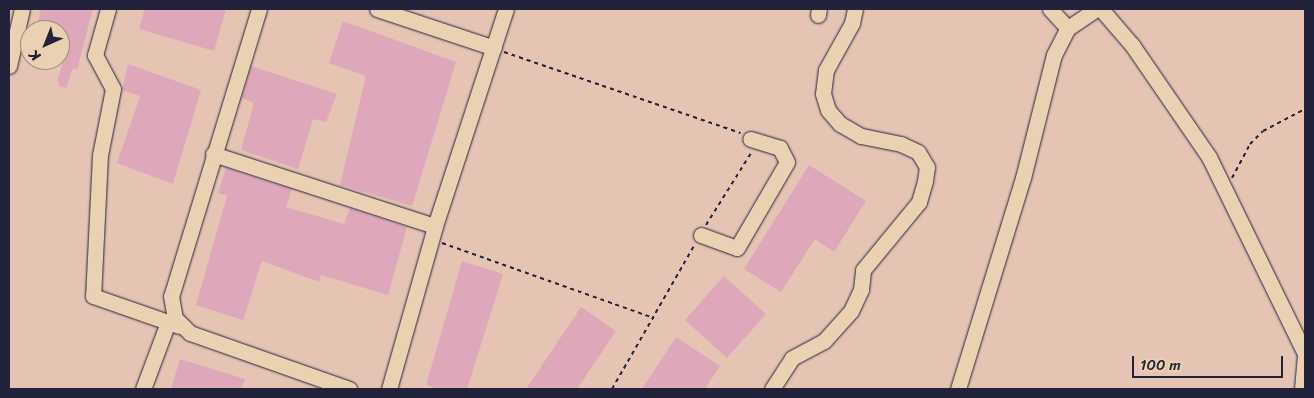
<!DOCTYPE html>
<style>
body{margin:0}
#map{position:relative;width:1314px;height:398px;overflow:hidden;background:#e6c4b4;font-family:Sriracha,sans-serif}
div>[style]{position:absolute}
.building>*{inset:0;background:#dea7ba}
.path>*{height:2px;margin-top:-1px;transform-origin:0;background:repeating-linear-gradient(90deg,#22223b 0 4px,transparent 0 8px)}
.roads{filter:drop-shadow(0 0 1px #22223b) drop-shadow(0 0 1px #22223b)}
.minor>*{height:15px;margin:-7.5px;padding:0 7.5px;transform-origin:7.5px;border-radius:7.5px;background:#e9d1b1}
span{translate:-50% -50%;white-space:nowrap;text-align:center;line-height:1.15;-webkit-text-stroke:4px #e9d1b1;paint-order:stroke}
.frame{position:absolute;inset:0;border:10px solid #22223b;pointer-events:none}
.north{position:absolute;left:20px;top:20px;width:50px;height:50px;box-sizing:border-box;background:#e9d1b1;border:1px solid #998b82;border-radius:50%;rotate:224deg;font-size:14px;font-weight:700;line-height:20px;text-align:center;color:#22223b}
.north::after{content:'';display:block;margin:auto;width:18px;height:22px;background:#22223b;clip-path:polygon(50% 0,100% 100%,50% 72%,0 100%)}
.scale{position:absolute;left:1132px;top:356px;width:151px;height:22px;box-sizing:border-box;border:2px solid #22223b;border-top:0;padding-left:6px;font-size:15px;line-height:18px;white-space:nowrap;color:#22223b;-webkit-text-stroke:4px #e9d1b1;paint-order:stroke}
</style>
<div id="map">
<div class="building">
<div style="clip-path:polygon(41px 9px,93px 9px,77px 70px,73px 68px,66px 88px,59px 86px,58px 79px,62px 65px,60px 30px,36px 30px)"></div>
<div style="clip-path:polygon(145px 9px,226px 9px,214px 51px,139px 29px)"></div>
<div style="clip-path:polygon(343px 21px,456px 62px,412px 206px,340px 185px,366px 76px,329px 63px)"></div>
<div style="clip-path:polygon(128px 64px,201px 90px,173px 184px,117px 163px,140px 96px,122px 90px)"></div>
<div style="clip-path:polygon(251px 66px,337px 94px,326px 122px,313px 119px,298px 169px,241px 150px,254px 103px,242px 98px)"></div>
<div style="clip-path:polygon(809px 165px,866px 201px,834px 252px,815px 239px,781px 292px,744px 269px)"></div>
<div style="clip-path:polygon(226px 168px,292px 189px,286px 207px,344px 224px,350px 208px,407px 227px,388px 295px,321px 275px,319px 282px,262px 261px,243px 320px,196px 305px,227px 196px,218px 193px)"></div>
<div style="clip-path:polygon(462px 261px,503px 274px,467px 389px,438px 389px,426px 385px)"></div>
<div style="clip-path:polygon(724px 276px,766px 314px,727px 358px,685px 320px)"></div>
<div style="clip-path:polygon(581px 307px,616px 331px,577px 389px,526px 389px)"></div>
<div style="clip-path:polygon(676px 337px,720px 366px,705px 389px,642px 389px)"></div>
<div style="clip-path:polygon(180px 359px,245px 379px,241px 389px,171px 389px)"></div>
</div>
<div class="path">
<div style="left:504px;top:52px;width:250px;rotate:18.9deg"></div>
<div style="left:1232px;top:178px;width:38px;rotate:-62deg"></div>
<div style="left:1250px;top:144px;width:18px;rotate:-45deg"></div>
<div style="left:1263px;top:131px;width:47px;rotate:-27.6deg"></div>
<div style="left:706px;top:225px;width:85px;rotate:-58deg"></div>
<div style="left:442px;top:243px;width:225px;rotate:19.5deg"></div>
<div style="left:612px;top:389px;width:165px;rotate:-60.2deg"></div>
</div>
<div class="roads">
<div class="minor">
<div style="left:108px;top:9px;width:48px;rotate:105.8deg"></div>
<div style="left:95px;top:55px;width:38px;rotate:62deg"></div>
<div style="left:113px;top:89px;width:67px;rotate:101.1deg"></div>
<div style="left:100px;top:155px;width:141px;rotate:92.8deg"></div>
<div style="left:93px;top:296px;width:91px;rotate:19.2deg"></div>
<div style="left:259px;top:9px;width:300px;rotate:107deg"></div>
<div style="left:171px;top:296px;width:22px;rotate:80deg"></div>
<div style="left:175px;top:318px;width:21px;rotate:45deg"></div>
<div style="left:190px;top:333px;width:169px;rotate:19.4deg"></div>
<div style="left:377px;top:9px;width:123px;rotate:18.4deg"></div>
<div style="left:1050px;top:9px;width:26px;rotate:47deg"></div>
<div style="left:1101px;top:9px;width:48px;rotate:49.3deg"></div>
<div style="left:1132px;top:45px;width:136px;rotate:55.5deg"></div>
<div style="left:1209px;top:157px;width:219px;rotate:64deg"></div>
<div style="left:818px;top:15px;width:6px;rotate:-81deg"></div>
<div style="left:9px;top:66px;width:58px;rotate:-77.2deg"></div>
<div style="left:213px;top:154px;width:233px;rotate:18deg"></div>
<div style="left:701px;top:235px;width:38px;rotate:20deg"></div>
<div style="left:737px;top:248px;width:99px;rotate:-59.8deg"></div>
<div style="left:787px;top:162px;width:16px;rotate:-117deg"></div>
<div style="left:780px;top:148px;width:31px;rotate:-163deg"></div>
<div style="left:143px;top:389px;width:72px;rotate:-69.5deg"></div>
<div style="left:389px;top:389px;width:169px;rotate:-74.2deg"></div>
<div style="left:435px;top:226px;width:228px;rotate:-71.9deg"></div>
<div style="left:772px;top:389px;width:37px;rotate:-57deg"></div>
<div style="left:792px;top:358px;width:36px;rotate:-28deg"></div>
<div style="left:824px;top:341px;width:40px;rotate:-48deg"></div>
<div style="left:851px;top:311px;width:23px;rotate:-65deg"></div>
<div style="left:861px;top:290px;width:20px;rotate:-84deg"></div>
<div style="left:863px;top:270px;width:88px;rotate:-50.5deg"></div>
<div style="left:919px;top:202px;width:22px;rotate:-74deg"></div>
<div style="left:925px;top:181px;width:14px;rotate:-82deg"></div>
<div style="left:927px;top:167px;width:17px;rotate:-121deg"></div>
<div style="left:918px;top:152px;width:19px;rotate:-155deg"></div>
<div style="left:901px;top:144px;width:41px;rotate:-168.7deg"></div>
<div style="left:861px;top:136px;width:24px;rotate:-150deg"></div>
<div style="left:840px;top:124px;width:18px;rotate:-131deg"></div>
<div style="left:828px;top:110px;width:17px;rotate:-107deg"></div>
<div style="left:823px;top:94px;width:24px;rotate:-83deg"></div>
<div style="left:826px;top:70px;width:54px;rotate:-61deg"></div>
<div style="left:852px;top:23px;width:14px;rotate:-78deg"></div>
<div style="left:958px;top:389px;width:221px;rotate:-72.9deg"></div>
<div style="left:1023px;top:178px;width:127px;rotate:-75.9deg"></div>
<div style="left:1054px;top:55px;width:30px;rotate:-63deg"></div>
<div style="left:1068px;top:28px;width:34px;rotate:-34deg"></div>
<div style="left:1302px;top:389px;width:33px;rotate:-85deg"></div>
</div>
</div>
<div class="frame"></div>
<div class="north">K</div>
<div class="scale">100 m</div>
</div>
